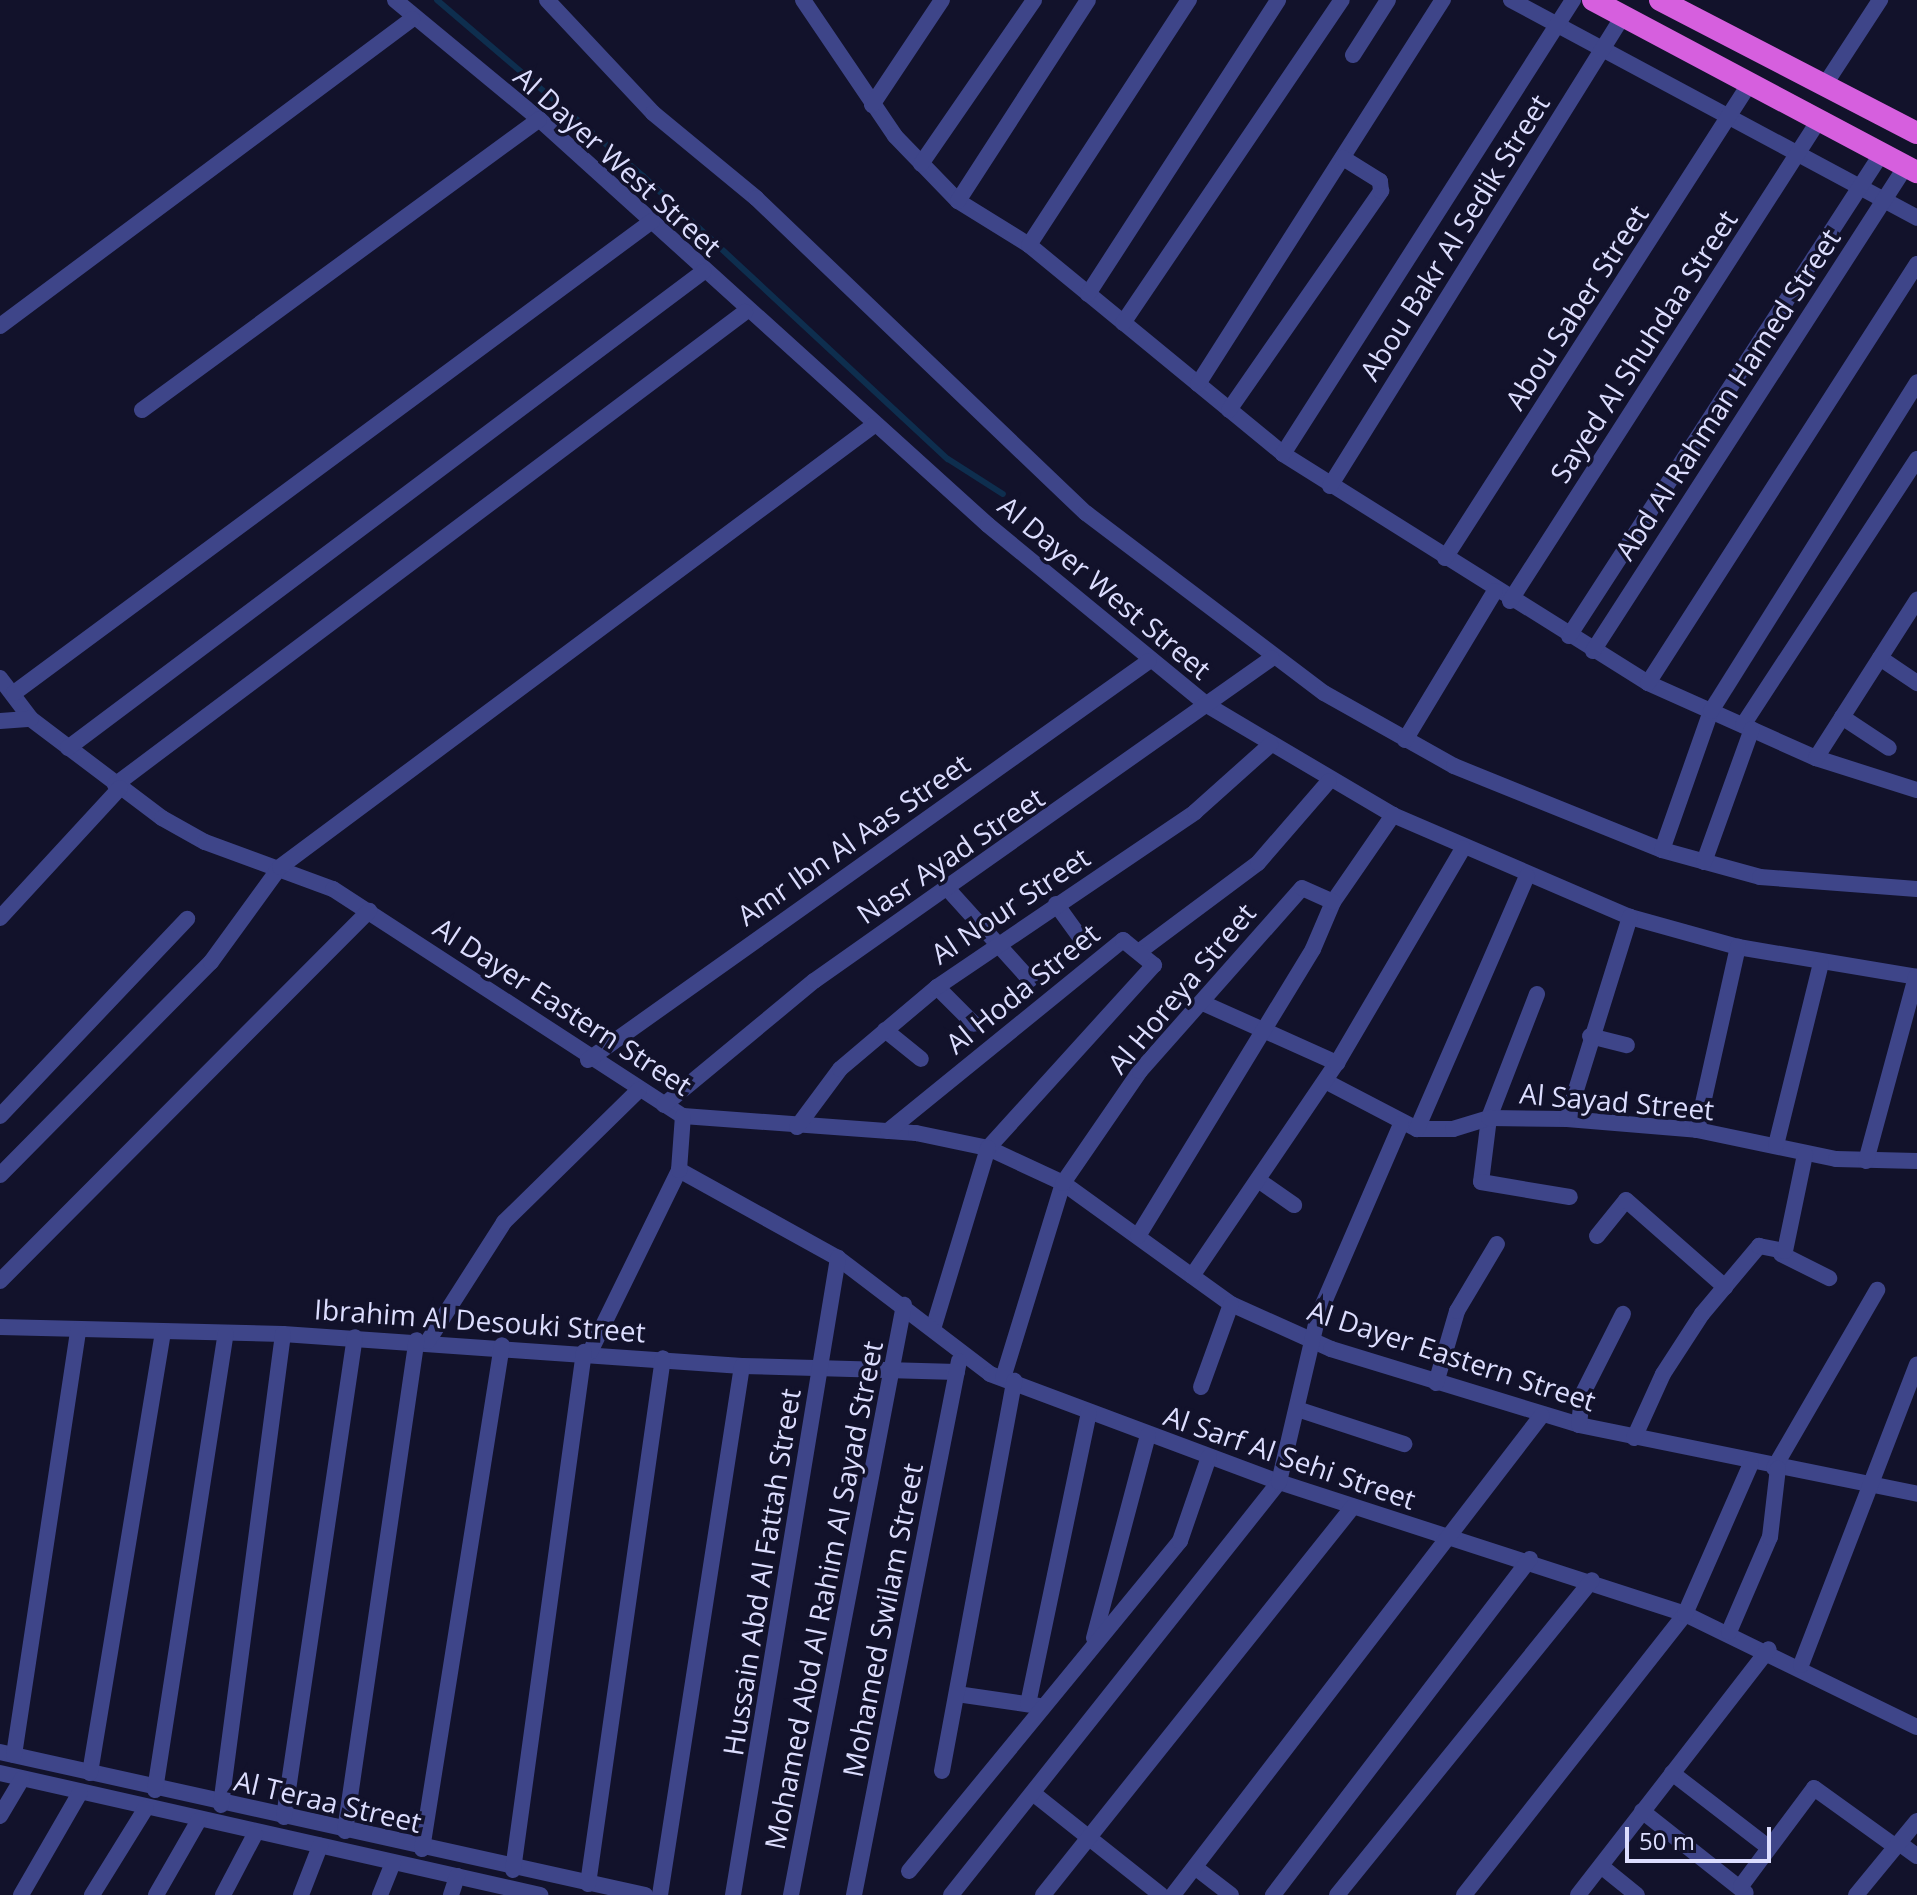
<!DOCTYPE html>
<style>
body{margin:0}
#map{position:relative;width:1917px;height:1895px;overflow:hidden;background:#12122b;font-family:"Open Sans",sans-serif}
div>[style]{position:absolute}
.stream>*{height:6px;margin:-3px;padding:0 3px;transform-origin:3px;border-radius:3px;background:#0e2e4e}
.minor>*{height:16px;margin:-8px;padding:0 8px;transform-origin:8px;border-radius:8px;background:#3e4589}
.trunk>*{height:22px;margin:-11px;padding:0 11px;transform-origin:11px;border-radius:11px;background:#d65fde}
span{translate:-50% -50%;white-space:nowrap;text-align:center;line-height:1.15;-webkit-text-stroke:7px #12122b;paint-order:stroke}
.street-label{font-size:28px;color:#dcddfe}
.scale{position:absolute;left:1625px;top:1827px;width:146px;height:36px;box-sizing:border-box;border:4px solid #dcddfe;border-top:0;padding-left:10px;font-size:24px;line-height:28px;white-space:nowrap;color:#dcddfe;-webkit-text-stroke:6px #12122b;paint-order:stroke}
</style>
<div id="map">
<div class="stream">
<div style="left:437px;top:0;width:271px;rotate:40.5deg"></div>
<div style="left:643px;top:176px;width:416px;rotate:42.9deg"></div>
<div style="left:948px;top:459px;width:65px;rotate:32.5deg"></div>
</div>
<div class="minor">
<div style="left:395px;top:0;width:187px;rotate:39.6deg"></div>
<div style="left:539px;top:119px;width:605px;rotate:42.12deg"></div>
<div style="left:988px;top:525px;width:283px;rotate:39.4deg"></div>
<div style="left:1207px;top:705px;width:216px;rotate:30.6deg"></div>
<div style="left:1393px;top:815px;width:258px;rotate:23.3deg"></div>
<div style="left:1630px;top:917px;width:112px;rotate:15.5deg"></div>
<div style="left:1738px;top:947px;width:181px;rotate:9.5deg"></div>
<div style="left:547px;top:0;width:155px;rotate:46.8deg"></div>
<div style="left:653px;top:113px;width:134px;rotate:39.5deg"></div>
<div style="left:756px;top:198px;width:456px;rotate:43.7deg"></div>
<div style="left:1086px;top:513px;width:298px;rotate:37.1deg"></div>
<div style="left:1324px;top:693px;width:149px;rotate:29.3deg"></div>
<div style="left:1454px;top:766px;width:224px;rotate:22deg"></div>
<div style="left:1662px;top:850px;width:102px;rotate:15.4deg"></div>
<div style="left:1760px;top:877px;width:157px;rotate:4.4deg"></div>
<div style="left:803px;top:0;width:164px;rotate:55.9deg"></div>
<div style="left:895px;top:136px;width:91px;rotate:45.9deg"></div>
<div style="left:958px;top:201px;width:84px;rotate:31.8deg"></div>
<div style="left:1029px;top:245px;width:329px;rotate:39.4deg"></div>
<div style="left:1283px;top:454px;width:431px;rotate:32.1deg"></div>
<div style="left:1648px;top:683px;width:184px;rotate:24.1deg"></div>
<div style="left:1816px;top:758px;width:106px;rotate:17.6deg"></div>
<div style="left:1511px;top:0;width:461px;rotate:28.2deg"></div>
<div style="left:1353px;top:55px;width:65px;rotate:-57.5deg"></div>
<div style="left:1824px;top:86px;width:103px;rotate:-56.9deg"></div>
<div style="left:872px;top:105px;width:126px;rotate:-56.3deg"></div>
<div style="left:921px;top:164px;width:199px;rotate:-55.4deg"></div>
<div style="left:958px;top:201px;width:239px;rotate:-57.1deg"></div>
<div style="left:1029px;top:245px;width:293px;rotate:-56.9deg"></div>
<div style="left:1088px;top:294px;width:350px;rotate:-57.1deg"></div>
<div style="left:1123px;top:323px;width:390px;rotate:-55.9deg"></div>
<div style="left:0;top:326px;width:514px;rotate:-36.69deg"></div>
<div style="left:1198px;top:384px;width:456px;rotate:-57.5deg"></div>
<div style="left:142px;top:410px;width:492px;rotate:-36.2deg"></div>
<div style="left:1229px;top:410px;width:267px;rotate:-55.2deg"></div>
<div style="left:1381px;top:191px;width:10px;rotate:-96deg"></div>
<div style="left:1380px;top:181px;width:44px;rotate:-148.1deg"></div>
<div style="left:1283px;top:454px;width:539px;rotate:-57.43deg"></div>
<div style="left:1330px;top:486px;width:554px;rotate:-58.06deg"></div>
<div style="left:1445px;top:558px;width:564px;rotate:-57.3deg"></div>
<div style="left:1510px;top:601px;width:572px;rotate:-57.28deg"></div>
<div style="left:1569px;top:636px;width:576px;rotate:-57.06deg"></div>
<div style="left:1593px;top:651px;width:577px;rotate:-57.16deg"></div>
<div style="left:1880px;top:658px;width:45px;rotate:34deg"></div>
<div style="left:0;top:678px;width:51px;rotate:52.9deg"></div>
<div style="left:31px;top:719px;width:164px;rotate:37.1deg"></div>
<div style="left:162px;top:818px;width:49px;rotate:29.2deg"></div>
<div style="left:205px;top:842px;width:136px;rotate:20.2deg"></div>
<div style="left:333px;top:889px;width:417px;rotate:33deg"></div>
<div style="left:683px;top:1116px;width:234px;rotate:4.2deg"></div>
<div style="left:916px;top:1133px;width:74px;rotate:11.8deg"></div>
<div style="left:988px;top:1148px;width:83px;rotate:25deg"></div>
<div style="left:1063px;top:1183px;width:207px;rotate:35.8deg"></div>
<div style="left:1231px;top:1304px;width:110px;rotate:24.2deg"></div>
<div style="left:1331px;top:1349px;width:259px;rotate:17deg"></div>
<div style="left:1579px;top:1425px;width:345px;rotate:11.5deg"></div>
<div style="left:1648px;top:683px;width:498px;rotate:-57.3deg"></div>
<div style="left:14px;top:693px;width:794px;rotate:-36.49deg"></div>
<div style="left:1842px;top:717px;width:56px;rotate:33.4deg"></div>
<div style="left:0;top:721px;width:31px;rotate:-4deg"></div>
<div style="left:1743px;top:725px;width:318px;rotate:-56.8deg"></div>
<div style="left:1405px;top:740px;width:174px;rotate:-58.9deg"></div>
<div style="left:68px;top:748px;width:794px;rotate:-36.86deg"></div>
<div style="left:1816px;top:758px;width:188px;rotate:-57.4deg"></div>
<div style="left:115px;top:785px;width:788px;rotate:-36.9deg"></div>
<div style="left:1662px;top:850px;width:147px;rotate:-70.6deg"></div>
<div style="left:1711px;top:711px;width:388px;rotate:-57.9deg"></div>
<div style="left:1704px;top:862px;width:141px;rotate:-70.2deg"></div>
<div style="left:946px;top:887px;width:125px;rotate:47.9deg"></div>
<div style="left:1056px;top:904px;width:44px;rotate:54.2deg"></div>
<div style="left:0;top:918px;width:177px;rotate:-47.3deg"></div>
<div style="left:1140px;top:951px;width:147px;rotate:-36.7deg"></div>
<div style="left:1258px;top:863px;width:108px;rotate:-49.1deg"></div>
<div style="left:937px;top:987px;width:52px;rotate:45deg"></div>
<div style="left:1537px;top:994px;width:133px;rotate:111.2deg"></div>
<div style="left:1489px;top:1118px;width:64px;rotate:97.1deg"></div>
<div style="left:1481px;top:1182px;width:90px;rotate:9.6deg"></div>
<div style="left:1205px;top:1004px;width:145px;rotate:24.1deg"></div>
<div style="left:885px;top:1030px;width:46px;rotate:38.9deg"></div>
<div style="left:1590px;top:1036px;width:38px;rotate:14deg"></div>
<div style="left:588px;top:1060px;width:688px;rotate:-35.42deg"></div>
<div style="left:1325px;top:1081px;width:104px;rotate:27.6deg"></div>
<div style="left:1417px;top:1129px;width:36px"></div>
<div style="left:1453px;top:1129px;width:38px;rotate:-17deg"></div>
<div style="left:1489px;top:1118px;width:78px;rotate:0.7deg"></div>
<div style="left:1567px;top:1119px;width:130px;rotate:4.8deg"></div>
<div style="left:1697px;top:1130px;width:142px;rotate:11.8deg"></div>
<div style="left:1836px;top:1159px;width:81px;rotate:1.4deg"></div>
<div style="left:664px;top:1105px;width:195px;rotate:-39.6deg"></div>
<div style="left:814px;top:981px;width:560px;rotate:-35.19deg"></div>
<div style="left:0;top:1116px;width:272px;rotate:-46.5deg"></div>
<div style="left:1567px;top:1119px;width:212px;rotate:-72.7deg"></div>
<div style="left:797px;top:1127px;width:72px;rotate:-53.4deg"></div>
<div style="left:840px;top:1069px;width:127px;rotate:-40.2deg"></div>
<div style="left:937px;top:987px;width:312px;rotate:-34.1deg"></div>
<div style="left:1195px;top:812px;width:101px;rotate:-41.8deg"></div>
<div style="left:1417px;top:1129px;width:276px;rotate:-66.5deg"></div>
<div style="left:1697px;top:1130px;width:188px;rotate:-77.4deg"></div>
<div style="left:888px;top:1131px;width:303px;rotate:-39.1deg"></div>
<div style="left:1123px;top:940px;width:40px;rotate:39deg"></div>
<div style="left:1154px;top:965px;width:247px;rotate:132.2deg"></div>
<div style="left:988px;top:1148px;width:189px;rotate:106.9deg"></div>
<div style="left:1776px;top:1145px;width:187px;rotate:-76.1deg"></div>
<div style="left:1866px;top:1161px;width:191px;rotate:-74.8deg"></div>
<div style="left:679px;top:1170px;width:182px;rotate:29deg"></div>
<div style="left:838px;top:1258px;width:191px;rotate:37.3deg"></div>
<div style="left:990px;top:1374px;width:309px;rotate:20.5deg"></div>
<div style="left:1279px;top:1482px;width:427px;rotate:18deg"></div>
<div style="left:1685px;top:1614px;width:258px;rotate:26deg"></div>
<div style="left:0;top:1175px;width:300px;rotate:-45.3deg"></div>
<div style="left:211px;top:962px;width:117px;rotate:-54deg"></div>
<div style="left:280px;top:867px;width:740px;rotate:-36.65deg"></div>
<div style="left:1258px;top:1180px;width:44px;rotate:34.8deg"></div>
<div style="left:1138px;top:1236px;width:336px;rotate:-58.6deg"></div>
<div style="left:1313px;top:949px;width:51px;rotate:-66.9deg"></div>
<div style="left:1333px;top:902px;width:106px;rotate:-55.4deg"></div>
<div style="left:1597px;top:1236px;width:46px;rotate:-51.1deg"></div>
<div style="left:1626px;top:1200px;width:132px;rotate:41.3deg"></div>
<div style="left:1781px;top:1254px;width:54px;rotate:26.6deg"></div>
<div style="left:1192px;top:1276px;width:258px;rotate:-55.8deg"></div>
<div style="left:1337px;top:1063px;width:249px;rotate:-59.6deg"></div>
<div style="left:0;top:1281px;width:523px;rotate:-45.08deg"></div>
<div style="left:0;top:1327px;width:283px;rotate:1.4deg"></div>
<div style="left:283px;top:1334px;width:460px;rotate:4deg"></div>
<div style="left:742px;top:1366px;width:215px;rotate:1.6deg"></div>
<div style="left:428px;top:1341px;width:141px;rotate:-57.4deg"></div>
<div style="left:504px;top:1222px;width:189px;rotate:-44.4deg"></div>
<div style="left:590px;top:1352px;width:203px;rotate:-63.9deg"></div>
<div style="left:679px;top:1170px;width:54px;rotate:-85.8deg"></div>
<div style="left:1003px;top:1378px;width:204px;rotate:-72.9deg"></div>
<div style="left:1063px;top:1183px;width:136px;rotate:-55.5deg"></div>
<div style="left:1140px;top:1071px;width:244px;rotate:-48.5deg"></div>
<div style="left:1302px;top:888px;width:34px;rotate:24deg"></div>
<div style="left:1436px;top:1383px;width:75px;rotate:-73.7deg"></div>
<div style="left:1457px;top:1311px;width:78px;rotate:-59.2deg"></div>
<div style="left:1201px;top:1387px;width:88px;rotate:-70.1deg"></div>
<div style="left:1297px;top:1409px;width:113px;rotate:18.1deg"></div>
<div style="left:1579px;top:1425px;width:30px;rotate:-84deg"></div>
<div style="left:1582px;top:1395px;width:91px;rotate:-63.2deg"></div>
<div style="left:1634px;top:1438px;width:70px;rotate:-65.6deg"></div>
<div style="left:1663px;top:1374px;width:72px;rotate:-57deg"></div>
<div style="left:1702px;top:1314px;width:89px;rotate:-50deg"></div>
<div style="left:1759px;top:1246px;width:26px;rotate:11deg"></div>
<div style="left:1785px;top:1251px;width:99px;rotate:-78.3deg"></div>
<div style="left:1774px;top:1468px;width:206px;rotate:-59.9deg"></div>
<div style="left:1729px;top:1632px;width:103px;rotate:-66.7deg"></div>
<div style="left:1770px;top:1537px;width:69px;rotate:-83.4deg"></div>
<div style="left:1094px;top:1638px;width:210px;rotate:-75.1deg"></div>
<div style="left:1801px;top:1665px;width:322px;rotate:-68.9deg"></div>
<div style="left:957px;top:1694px;width:83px;rotate:8.3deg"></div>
<div style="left:1028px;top:1704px;width:297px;rotate:-78.2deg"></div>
<div style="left:0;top:1752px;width:661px;rotate:12.5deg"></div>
<div style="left:14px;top:1755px;width:430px;rotate:-81.4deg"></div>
<div style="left:942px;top:1771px;width:397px;rotate:-79.5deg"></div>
<div style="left:0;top:1773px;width:554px;rotate:12.73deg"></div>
<div style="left:90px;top:1773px;width:447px;rotate:-80.6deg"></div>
<div style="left:1672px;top:1773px;width:121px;rotate:37.6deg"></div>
<div style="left:155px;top:1790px;width:462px;rotate:-81.2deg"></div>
<div style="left:1034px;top:1794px;width:162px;rotate:38.5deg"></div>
<div style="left:221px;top:1805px;width:475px;rotate:-82.5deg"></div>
<div style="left:1642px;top:1811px;width:132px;rotate:38.3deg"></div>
<div style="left:0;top:1816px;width:43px;rotate:-59.3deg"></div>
<div style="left:284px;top:1817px;width:485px;rotate:-81.6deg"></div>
<div style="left:345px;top:1831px;width:496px;rotate:-81.7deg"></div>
<div style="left:1899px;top:1843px;width:22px;rotate:36deg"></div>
<div style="left:422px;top:1849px;width:510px;rotate:-80.98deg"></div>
<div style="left:1601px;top:1866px;width:46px;rotate:38.9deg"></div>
<div style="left:1196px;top:1868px;width:44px;rotate:37.6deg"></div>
<div style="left:513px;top:1870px;width:523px;rotate:-82.2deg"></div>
<div style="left:909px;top:1871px;width:427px;rotate:-50.6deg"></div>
<div style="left:1180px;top:1541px;width:89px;rotate:-71deg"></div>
<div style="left:588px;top:1884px;width:531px;rotate:-81.89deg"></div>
<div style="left:1741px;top:1886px;width:122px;rotate:-53.3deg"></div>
<div style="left:1814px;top:1788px;width:101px;rotate:35.7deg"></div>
<div style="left:21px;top:1895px;width:118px;rotate:-60deg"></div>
<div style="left:92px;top:1895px;width:102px;rotate:-58.2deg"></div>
<div style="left:156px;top:1895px;width:86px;rotate:-60.2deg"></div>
<div style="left:223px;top:1895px;width:69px;rotate:-62.3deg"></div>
<div style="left:301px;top:1895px;width:53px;rotate:-68.8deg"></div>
<div style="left:380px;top:1895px;width:35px;rotate:-68deg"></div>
<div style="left:451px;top:1895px;width:20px;rotate:-72deg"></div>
<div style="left:660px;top:1895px;width:535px;rotate:-81.19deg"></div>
<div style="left:733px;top:1895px;width:646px;rotate:-80.64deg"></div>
<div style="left:791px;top:1895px;width:601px;rotate:-79.16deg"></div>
<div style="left:854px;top:1895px;width:544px;rotate:-78.88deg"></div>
<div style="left:951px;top:1895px;width:527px;rotate:-51.54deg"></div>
<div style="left:1279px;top:1482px;width:171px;rotate:-76.8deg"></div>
<div style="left:1318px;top:1316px;width:209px;rotate:-66.6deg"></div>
<div style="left:1043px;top:1895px;width:497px;rotate:-51.4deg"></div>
<div style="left:1173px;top:1895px;width:605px;rotate:-52.45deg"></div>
<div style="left:1273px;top:1895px;width:423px;rotate:-52.6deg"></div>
<div style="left:1337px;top:1895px;width:405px;rotate:-51deg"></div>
<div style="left:1464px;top:1895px;width:357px;rotate:-51.8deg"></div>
<div style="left:1685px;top:1614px;width:164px;rotate:-66.3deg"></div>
<div style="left:1578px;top:1895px;width:311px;rotate:-52.2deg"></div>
<div style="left:1856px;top:1895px;width:96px;rotate:-50.5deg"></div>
</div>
<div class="trunk">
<div style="left:1593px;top:0;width:367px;rotate:28deg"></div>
<div style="left:1660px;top:0;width:289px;rotate:27.4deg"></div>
</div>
<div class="street-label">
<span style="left:618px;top:161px;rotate:42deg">Al Dayer West Street</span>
<span style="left:1454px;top:237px;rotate:-58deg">Abou Bakr Al Sedik Street</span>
<span style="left:1576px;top:307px;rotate:-57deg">Abou Saber Street</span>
<span style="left:1643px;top:346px;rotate:-57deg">Sayed Al Shuhdaa Street</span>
<span style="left:1727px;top:394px;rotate:-57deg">Abd Al Rahman Hamed Street</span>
<span style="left:1105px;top:587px;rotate:40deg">Al Dayer West Street</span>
<span style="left:853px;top:839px;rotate:-35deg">Amr Ibn Al Aas Street</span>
<span style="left:950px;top:855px;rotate:-34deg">Nasr Ayad Street</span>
<span style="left:1010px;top:905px;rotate:-34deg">Al Nour Street</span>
<span style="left:1022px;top:988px;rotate:-39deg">Al Hoda Street</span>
<span style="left:1181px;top:988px;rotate:-50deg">Al Horeya Street</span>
<span style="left:563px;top:1006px;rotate:33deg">Al Dayer Eastern Street</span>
<span style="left:1617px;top:1101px;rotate:5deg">Al Sayad Street</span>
<span style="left:480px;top:1320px;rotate:4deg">Ibrahim Al Desouki Street</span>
<span style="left:1452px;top:1355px;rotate:18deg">Al Dayer Eastern Street</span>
<span style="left:1290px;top:1457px;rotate:19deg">Al Sarf Al Sehi Street</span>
<span style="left:761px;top:1572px;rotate:-81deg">Hussain Abd Al Fattah Street</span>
<span style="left:823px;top:1595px;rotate:-79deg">Mohamed Abd Al Rahim Al Sayad Street</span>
<span style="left:882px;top:1620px;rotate:-79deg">Mohamed Swilam Street</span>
<span style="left:328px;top:1801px;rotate:13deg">Al Teraa Street</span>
</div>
<div class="scale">50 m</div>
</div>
